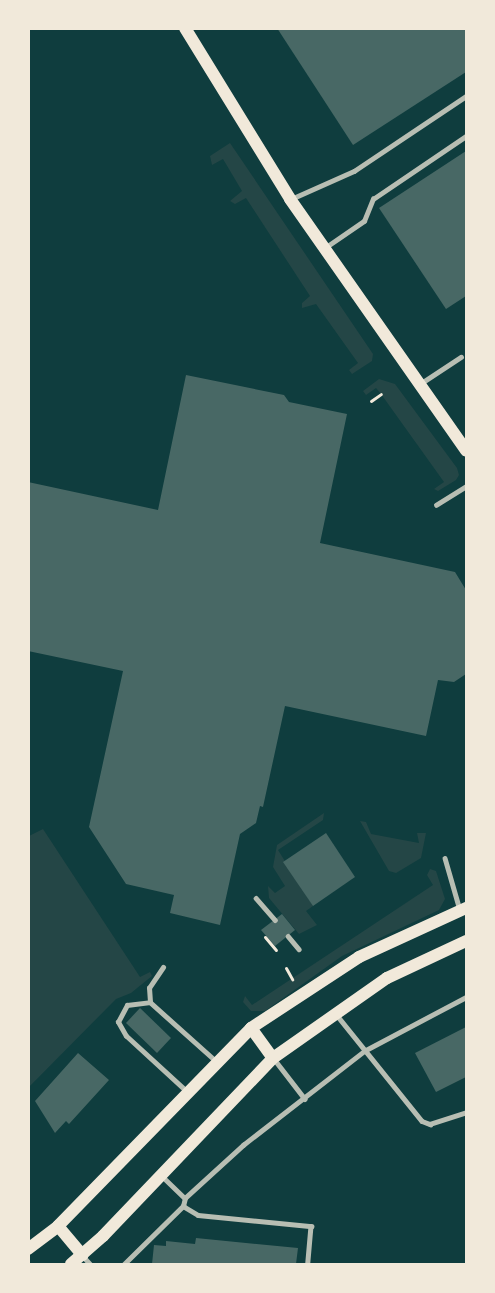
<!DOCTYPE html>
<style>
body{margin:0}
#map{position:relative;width:495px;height:1293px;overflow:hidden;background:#0f3d3e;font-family:Roboto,sans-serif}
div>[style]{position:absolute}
.green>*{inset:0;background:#244646}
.building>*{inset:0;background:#486865}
.path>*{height:3px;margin:-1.5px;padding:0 1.5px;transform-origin:1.5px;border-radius:1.5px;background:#f1e9da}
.service>*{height:4.5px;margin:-2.25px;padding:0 2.25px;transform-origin:2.25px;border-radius:2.25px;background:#b8beb3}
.secondary>*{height:12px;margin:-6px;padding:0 6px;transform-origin:6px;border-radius:6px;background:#f1e9da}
span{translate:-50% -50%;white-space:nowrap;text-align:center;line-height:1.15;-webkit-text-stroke:4.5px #f1e9da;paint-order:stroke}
.frame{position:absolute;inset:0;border:30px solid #f1e9da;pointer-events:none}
</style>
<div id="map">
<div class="green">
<div style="clip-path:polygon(230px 143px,373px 354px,372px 361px,352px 374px,349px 370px,358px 363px,316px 304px,302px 308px,302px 303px,310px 296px,246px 198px,235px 204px,230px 201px,242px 191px,223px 159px,212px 165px,210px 156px)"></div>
<div style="clip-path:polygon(379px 379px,395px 384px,457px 468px,459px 475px,456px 480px,438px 491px,434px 489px,444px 482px,381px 394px,376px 388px,366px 395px,363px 391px)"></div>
<div style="clip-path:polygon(324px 813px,323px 820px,278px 850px,313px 906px,306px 911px,317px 925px,299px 934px,269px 898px,268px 886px,275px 893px,285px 886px,273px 867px,277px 845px)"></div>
<div style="clip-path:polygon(360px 821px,366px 822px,371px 834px,419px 843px,417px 833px,426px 833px,421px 858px,396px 873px,389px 871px)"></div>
<div style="clip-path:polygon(43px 829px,140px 977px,150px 972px,152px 976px,131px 993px,116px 999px,29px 1087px,29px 836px)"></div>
<div style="clip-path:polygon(430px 869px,436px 871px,445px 899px,439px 910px,342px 956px,265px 1011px,251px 1011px,243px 1002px,245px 996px,252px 1005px,433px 885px,427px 875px)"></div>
</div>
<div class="building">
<div style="clip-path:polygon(277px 28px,466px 28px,466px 72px,353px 145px)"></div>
<div style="clip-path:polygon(466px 151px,466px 296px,446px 309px,379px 208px)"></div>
<div style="clip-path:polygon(186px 375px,284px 395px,289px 402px,347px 414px,320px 543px,455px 572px,466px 590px,466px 674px,454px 682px,438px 680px,426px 736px,285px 706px,263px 807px,260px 806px,256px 823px,240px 834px,220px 925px,170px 913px,174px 895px,126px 884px,89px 827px,123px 671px,28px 651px,28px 482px,158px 510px)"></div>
<div style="clip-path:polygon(326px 833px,355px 877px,313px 906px,283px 862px)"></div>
<div style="clip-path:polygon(282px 914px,295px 930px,275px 946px,261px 930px)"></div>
<div style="clip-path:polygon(140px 1008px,171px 1038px,157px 1053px,126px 1023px)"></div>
<div style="clip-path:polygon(466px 1027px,466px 1077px,436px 1092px,415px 1053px)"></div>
<div style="clip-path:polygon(78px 1053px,109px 1080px,69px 1124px,66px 1121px,55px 1133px,35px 1101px)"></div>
<div style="clip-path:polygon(196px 1238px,298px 1248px,296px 1264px,152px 1264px,154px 1245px,166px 1246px,166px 1241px,195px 1244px)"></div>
</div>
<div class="path">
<div style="left:371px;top:401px;width:12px;rotate:-35deg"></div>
<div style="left:265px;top:937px;width:17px;rotate:50deg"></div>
<div style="left:286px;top:968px;width:13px;rotate:61deg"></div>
</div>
<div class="service">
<div style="left:291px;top:199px;width:69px;rotate:-24deg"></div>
<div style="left:354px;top:171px;width:135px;rotate:-33.8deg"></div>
<div style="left:326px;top:247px;width:46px;rotate:-34.4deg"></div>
<div style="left:364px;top:221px;width:24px;rotate:-68deg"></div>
<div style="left:373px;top:199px;width:112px;rotate:-34.1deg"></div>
<div style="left:420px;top:384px;width:49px;rotate:-33.4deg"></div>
<div style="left:436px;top:505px;width:36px;rotate:-32deg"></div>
<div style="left:445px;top:858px;width:54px;rotate:73.9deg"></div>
<div style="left:256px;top:898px;width:29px;rotate:49deg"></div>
<div style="left:288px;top:936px;width:17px;rotate:50deg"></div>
<div style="left:150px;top:1002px;width:14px;rotate:-94deg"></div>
<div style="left:149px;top:988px;width:25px;rotate:-56deg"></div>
<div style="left:336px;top:1014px;width:137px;rotate:51.2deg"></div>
<div style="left:422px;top:1121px;width:9px;rotate:21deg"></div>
<div style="left:430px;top:1124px;width:38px;rotate:-18deg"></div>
<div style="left:275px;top:1060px;width:49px;rotate:52.4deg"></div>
<div style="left:186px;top:1091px;width:81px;rotate:-137.5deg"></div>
<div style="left:126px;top:1036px;width:16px;rotate:-120deg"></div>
<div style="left:118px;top:1022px;width:19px;rotate:-62deg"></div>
<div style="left:127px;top:1005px;width:23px;rotate:-7deg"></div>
<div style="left:150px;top:1002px;width:90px;rotate:41.8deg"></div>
<div style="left:161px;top:1175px;width:33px;rotate:44deg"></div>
<div style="left:183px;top:1206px;width:17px;rotate:31deg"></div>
<div style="left:198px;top:1215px;width:114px;rotate:5.6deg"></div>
<div style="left:311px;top:1226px;width:38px;rotate:95deg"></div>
<div style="left:82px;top:1255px;width:12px;rotate:48deg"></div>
<div style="left:124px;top:1264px;width:83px;rotate:-44.5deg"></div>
<div style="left:183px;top:1206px;width:8px;rotate:-76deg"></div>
<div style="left:185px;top:1198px;width:79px;rotate:-42.4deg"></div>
<div style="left:243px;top:1145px;width:153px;rotate:-37.8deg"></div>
<div style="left:364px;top:1051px;width:115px;rotate:-27.9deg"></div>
</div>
<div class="secondary">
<div style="left:185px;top:28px;width:201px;rotate:58.4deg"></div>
<div style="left:290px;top:199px;width:307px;rotate:55deg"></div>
<div style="left:251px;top:1028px;width:37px;rotate:54deg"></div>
<div style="left:58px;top:1226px;width:38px;rotate:50deg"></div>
<div style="left:28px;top:1249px;width:38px;rotate:-37deg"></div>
<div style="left:58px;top:1226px;width:277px;rotate:-45.7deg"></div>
<div style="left:251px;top:1028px;width:129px;rotate:-33.3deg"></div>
<div style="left:359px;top:957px;width:118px;rotate:-24.6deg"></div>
<div style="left:71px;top:1264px;width:43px;rotate:-41.2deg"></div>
<div style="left:103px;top:1236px;width:246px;rotate:-46.3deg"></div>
<div style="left:273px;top:1058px;width:139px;rotate:-35.1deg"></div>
<div style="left:387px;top:978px;width:87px;rotate:-25.1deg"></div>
</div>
<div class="frame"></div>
</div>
